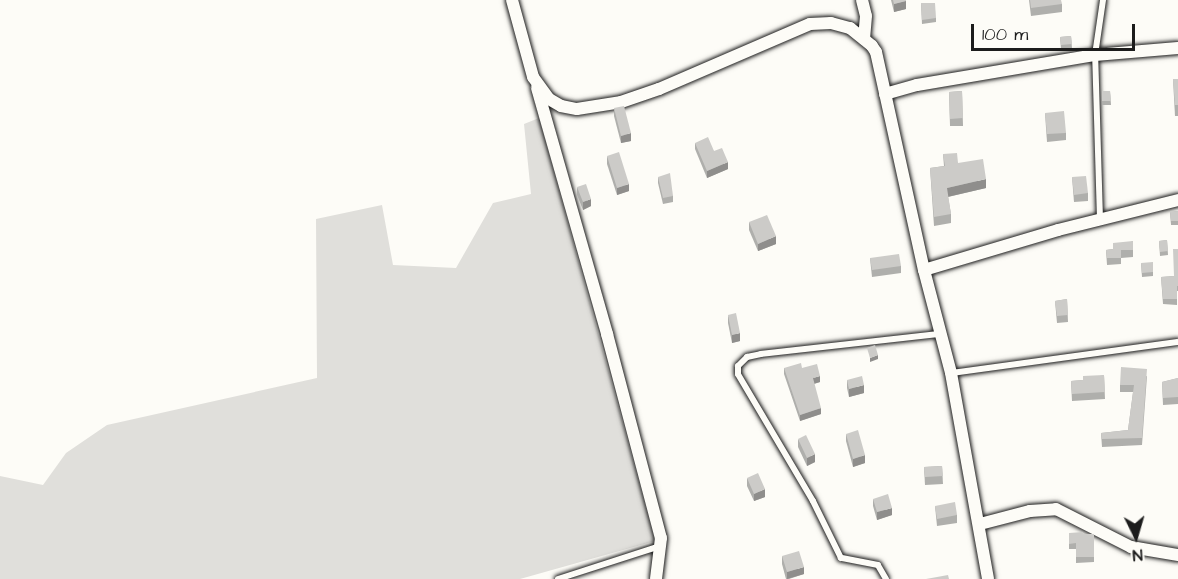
<!DOCTYPE html>
<style>
body{margin:0}
#map{position:relative;width:1178px;height:579px;overflow:hidden;background:#fdfcf7;font-family:"Architects Daughter",sans-serif}
div>[style]{position:absolute}
.green>*{inset:0;background:#e0dfdb}
.roads{filter:drop-shadow(0 0 2px #1c1c1c) drop-shadow(0 0 2px #1c1c1c)}
.service>*{height:6px;margin:-3px;padding:0 3px;transform-origin:3px;border-radius:3px;background:#fdfcf7}
.minor>*{height:12px;margin:-6px;padding:0 6px;transform-origin:6px;border-radius:6px;background:#fdfcf7}
.wall>*{inset:0;background:#afafac}
.shaded-wall>*{inset:0;background:#8f8e8c}
.building>*{inset:0;background:#cccbc8}
span{translate:-50% -50%;white-space:nowrap;text-align:center;line-height:1.15;-webkit-text-stroke:6px #fdfcf7;paint-order:stroke}
.north{position:absolute;left:1106px;top:507px;width:60px;height:60px;-webkit-text-stroke:4px #fdfcf7;paint-order:stroke;rotate:175deg;font-size:16px;font-weight:700;line-height:24px;text-align:center;color:#1c1c1c}
.north::after{content:'';display:block;margin:auto;width:21px;height:27px;background:#1c1c1c;clip-path:polygon(50% 0,100% 100%,50% 72%,0 100%)}
.scale{position:absolute;left:971px;top:24px;width:164px;height:27px;box-sizing:border-box;border:3px solid #1c1c1c;border-top:0;padding-left:8px;font-size:18px;line-height:21px;white-space:nowrap;color:#1c1c1c;-webkit-text-stroke:4px #fdfcf7;paint-order:stroke}
</style>
<div id="map">
<div class="green">
<div style="clip-path:polygon(539px 118px,655px 541px,520px 579px,0 579px,0 476px,43px 485px,66px 453px,107px 425px,317px 378px,316px 219px,382px 205px,393px 265px,456px 268px,493px 203px,531px 194px,524px 124px)"></div>
</div>
<div class="roads">
<div class="service">
<div style="left:1100px;top:219px;width:164px;rotate:-91.7deg"></div>
<div style="left:1095px;top:55px;width:56px;rotate:-81.7deg"></div>
<div style="left:951px;top:373px;width:229px;rotate:-7.8deg"></div>
<div style="left:558px;top:579px;width:107px;rotate:-17.9deg"></div>
<div style="left:886px;top:579px;width:16px;rotate:-120deg"></div>
<div style="left:878px;top:565px;width:38px;rotate:-169deg"></div>
<div style="left:841px;top:558px;width:64px;rotate:-116.2deg"></div>
<div style="left:813px;top:501px;width:147px;rotate:-120.6deg"></div>
<div style="left:738px;top:374px;width:8px;rotate:-90deg"></div>
<div style="left:738px;top:366px;width:13px;rotate:-45deg"></div>
<div style="left:747px;top:357px;width:14px;rotate:-12deg"></div>
<div style="left:761px;top:354px;width:180px;rotate:-6.4deg"></div>
</div>
<div class="minor">
<div style="left:512px;top:0;width:80px;rotate:74.7deg"></div>
<div style="left:533px;top:77px;width:27px;rotate:54deg"></div>
<div style="left:549px;top:99px;width:14px;rotate:30deg"></div>
<div style="left:561px;top:106px;width:16px;rotate:11deg"></div>
<div style="left:577px;top:109px;width:45px;rotate:-9deg"></div>
<div style="left:621px;top:102px;width:40px;rotate:-18.9deg"></div>
<div style="left:659px;top:89px;width:164px;rotate:-23.3deg"></div>
<div style="left:810px;top:24px;width:21px;rotate:-3deg"></div>
<div style="left:831px;top:23px;width:20px;rotate:15deg"></div>
<div style="left:850px;top:28px;width:28px;rotate:39deg"></div>
<div style="left:872px;top:46px;width:7px;rotate:56deg"></div>
<div style="left:876px;top:52px;width:223px;rotate:77.6deg"></div>
<div style="left:924px;top:270px;width:106px;rotate:75.3deg"></div>
<div style="left:951px;top:373px;width:209px;rotate:79.8deg"></div>
<div style="left:862px;top:0;width:16px;rotate:76deg"></div>
<div style="left:866px;top:16px;width:23px;rotate:95deg"></div>
<div style="left:537px;top:88px;width:256px;rotate:74.1deg"></div>
<div style="left:607px;top:334px;width:211px;rotate:75.2deg"></div>
<div style="left:661px;top:538px;width:41px;rotate:97deg"></div>
<div style="left:885px;top:94px;width:33px;rotate:-16deg"></div>
<div style="left:917px;top:85px;width:181px;rotate:-9.6deg"></div>
<div style="left:1095px;top:55px;width:83px;rotate:-4.8deg"></div>
<div style="left:924px;top:270px;width:140px;rotate:-16.6deg"></div>
<div style="left:1058px;top:230px;width:124px;rotate:-14deg"></div>
<div style="left:980px;top:524px;width:52px;rotate:-14.6deg"></div>
<div style="left:1030px;top:511px;width:26px;rotate:-4deg"></div>
<div style="left:1056px;top:509px;width:84px;rotate:26.9deg"></div>
<div style="left:1131px;top:547px;width:48px;rotate:9.7deg"></div>
</div>
</div>
<div class="wall">
<div style="clip-path:polygon(891px 0,906px 0,906px 9px,894px 12px)"></div>
<div style="clip-path:polygon(1029px 0,1062px 4px,1062px 12px,1031px 16px)"></div>
<div style="clip-path:polygon(921px 3px,936px 18px,936px 22px,922px 24px)"></div>
<div style="clip-path:polygon(1071px 36px,1072px 48px,1061px 49px,1060px 37px)"></div>
<div style="clip-path:polygon(1173px 79px,1178px 79px,1178px 116px,1175px 116px)"></div>
<div style="clip-path:polygon(962px 91px,963px 126px,950px 126px,949px 92px)"></div>
<div style="clip-path:polygon(1102px 91px,1110px 91px,1111px 105px,1102px 105px)"></div>
<div style="clip-path:polygon(614px 108px,631px 141px,621px 143px,614px 116px)"></div>
<div style="clip-path:polygon(1045px 113px,1066px 133px,1066px 140px,1047px 142px)"></div>
<div style="clip-path:polygon(695px 143px,714px 151px,728px 169px,707px 178px,695px 149px)"></div>
<div style="clip-path:polygon(943px 154px,958px 163px,986px 188px,948px 197px,951px 214px,951px 223px,934px 226px,930px 168px,944px 166px)"></div>
<div style="clip-path:polygon(607px 156px,629px 191px,617px 195px,607px 164px)"></div>
<div style="clip-path:polygon(658px 177px,673px 196px,673px 202px,663px 204px,658px 183px)"></div>
<div style="clip-path:polygon(1072px 177px,1088px 193px,1088px 201px,1074px 202px)"></div>
<div style="clip-path:polygon(577px 187px,591px 206px,583px 210px,577px 195px)"></div>
<div style="clip-path:polygon(1178px 211px,1178px 225px,1171px 225px,1170px 212px)"></div>
<div style="clip-path:polygon(749px 222px,776px 244px,758px 251px,749px 230px)"></div>
<div style="clip-path:polygon(1167px 240px,1168px 255px,1160px 256px,1159px 241px)"></div>
<div style="clip-path:polygon(1133px 241px,1133px 257px,1121px 258px,1121px 264px,1107px 265px,1106px 250px,1113px 249px)"></div>
<div style="clip-path:polygon(1178px 249px,1178px 291px,1177px 291px,1177px 305px,1163px 304px,1161px 277px,1174px 276px)"></div>
<div style="clip-path:polygon(870px 258px,901px 266px,901px 273px,872px 277px)"></div>
<div style="clip-path:polygon(1141px 263px,1153px 272px,1153px 276px,1142px 277px)"></div>
<div style="clip-path:polygon(1067px 299px,1068px 322px,1057px 323px,1055px 301px)"></div>
<div style="clip-path:polygon(728px 315px,740px 341px,732px 343px,728px 323px)"></div>
<div style="clip-path:polygon(784px 368px,802px 368px,820px 382px,814px 384px,821px 414px,800px 421px,784px 374px)"></div>
<div style="clip-path:polygon(1104px 375px,1105px 399px,1072px 401px,1071px 381px,1083px 380px)"></div>
<div style="clip-path:polygon(1147px 376px,1142px 445px,1102px 447px,1101px 433px,1128px 430px,1133px 392px,1120px 392px,1120px 385px)"></div>
<div style="clip-path:polygon(1178px 378px,1178px 404px,1163px 405px,1162px 382px)"></div>
<div style="clip-path:polygon(847px 380px,864px 393px,849px 397px,847px 388px)"></div>
<div style="clip-path:polygon(846px 434px,865px 463px,853px 467px,846px 441px)"></div>
<div style="clip-path:polygon(798px 439px,815px 462px,807px 466px,798px 447px)"></div>
<div style="clip-path:polygon(942px 466px,943px 484px,925px 485px,924px 467px)"></div>
<div style="clip-path:polygon(747px 478px,765px 497px,754px 501px,747px 486px)"></div>
<div style="clip-path:polygon(873px 499px,892px 515px,877px 520px,873px 506px)"></div>
<div style="clip-path:polygon(935px 506px,957px 515px,957px 523px,937px 526px)"></div>
<div style="clip-path:polygon(1069px 533px,1083px 534px,1094px 534px,1094px 562px,1076px 563px,1076px 549px,1069px 549px)"></div>
<div style="clip-path:polygon(782px 556px,804px 574px,789px 579px,786px 579px,782px 564px)"></div>
</div>
<div class="shaded-wall">
<div style="clip-path:polygon(906px 1px,906px 9px,894px 12px,894px 4px)"></div>
<div style="clip-path:polygon(631px 133px,631px 141px,621px 143px,621px 136px)"></div>
<div style="clip-path:polygon(728px 162px,728px 169px,707px 178px,707px 171px)"></div>
<div style="clip-path:polygon(986px 179px,986px 188px,947px 197px,947px 188px)"></div>
<div style="clip-path:polygon(629px 184px,629px 191px,617px 195px,617px 188px)"></div>
<div style="clip-path:polygon(591px 199px,591px 206px,583px 210px,583px 202px)"></div>
<div style="clip-path:polygon(776px 236px,776px 244px,758px 251px,758px 244px)"></div>
<div style="clip-path:polygon(740px 333px,740px 341px,732px 343px,732px 335px)"></div>
<div style="clip-path:polygon(878px 355px,878px 359px,870px 362px,870px 358px)"></div>
<div style="clip-path:polygon(820px 376px,820px 382px,813px 384px,813px 378px)"></div>
<div style="clip-path:polygon(864px 385px,864px 393px,849px 397px,849px 389px)"></div>
<div style="clip-path:polygon(821px 408px,821px 414px,800px 421px,800px 415px)"></div>
<div style="clip-path:polygon(815px 454px,815px 462px,807px 466px,807px 458px)"></div>
<div style="clip-path:polygon(865px 455px,865px 463px,853px 467px,853px 459px)"></div>
<div style="clip-path:polygon(765px 489px,765px 497px,754px 501px,754px 494px)"></div>
<div style="clip-path:polygon(892px 508px,892px 515px,877px 520px,877px 512px)"></div>
<div style="clip-path:polygon(804px 567px,804px 574px,787px 579px,787px 572px)"></div>
</div>
<div class="building">
<div style="clip-path:polygon(893px 0,906px 0,906px 1px,894px 4px)"></div>
<div style="clip-path:polygon(1030px 0,1061px 0,1062px 4px,1031px 8px)"></div>
<div style="clip-path:polygon(921px 3px,935px 3px,936px 18px,922px 20px)"></div>
<div style="clip-path:polygon(1071px 36px,1072px 44px,1061px 45px,1060px 37px)"></div>
<div style="clip-path:polygon(1173px 79px,1178px 79px,1178px 105px,1175px 105px)"></div>
<div style="clip-path:polygon(962px 91px,963px 118px,950px 119px,949px 92px)"></div>
<div style="clip-path:polygon(1102px 91px,1110px 91px,1111px 101px,1102px 101px)"></div>
<div style="clip-path:polygon(624px 106px,631px 133px,621px 136px,614px 108px)"></div>
<div style="clip-path:polygon(1064px 111px,1066px 133px,1047px 134px,1045px 113px)"></div>
<div style="clip-path:polygon(708px 137px,714px 151px,722px 148px,728px 162px,707px 171px,695px 143px)"></div>
<div style="clip-path:polygon(619px 152px,629px 184px,617px 188px,607px 156px)"></div>
<div style="clip-path:polygon(957px 153px,958px 163px,983px 159px,986px 179px,947px 188px,951px 214px,934px 217px,930px 168px,945px 166px,943px 154px)"></div>
<div style="clip-path:polygon(670px 173px,673px 196px,663px 198px,658px 177px)"></div>
<div style="clip-path:polygon(1086px 176px,1088px 193px,1074px 195px,1072px 177px)"></div>
<div style="clip-path:polygon(586px 184px,591px 199px,583px 202px,577px 187px)"></div>
<div style="clip-path:polygon(1178px 211px,1178px 221px,1171px 221px,1170px 212px)"></div>
<div style="clip-path:polygon(767px 215px,776px 236px,758px 244px,749px 222px)"></div>
<div style="clip-path:polygon(1167px 240px,1168px 251px,1160px 252px,1159px 241px)"></div>
<div style="clip-path:polygon(1133px 241px,1133px 250px,1121px 250px,1121px 258px,1107px 258px,1106px 250px,1113px 249px,1113px 243px)"></div>
<div style="clip-path:polygon(1173px 249px,1178px 249px,1178px 286px,1177px 286px,1177px 299px,1163px 299px,1161px 277px,1174px 276px)"></div>
<div style="clip-path:polygon(899px 254px,901px 266px,872px 270px,870px 258px)"></div>
<div style="clip-path:polygon(1153px 262px,1153px 272px,1142px 273px,1141px 263px)"></div>
<div style="clip-path:polygon(1067px 299px,1068px 315px,1057px 316px,1055px 301px)"></div>
<div style="clip-path:polygon(736px 313px,740px 333px,732px 335px,728px 315px)"></div>
<div style="clip-path:polygon(875px 345px,878px 355px,870px 358px,867px 348px)"></div>
<div style="clip-path:polygon(801px 363px,802px 368px,817px 364px,820px 376px,813px 378px,821px 408px,800px 415px,784px 368px)"></div>
<div style="clip-path:polygon(1121px 367px,1147px 369px,1142px 438px,1102px 439px,1101px 433px,1128px 430px,1134px 385px,1120px 385px)"></div>
<div style="clip-path:polygon(1104px 375px,1105px 392px,1072px 394px,1071px 381px,1083px 380px,1083px 376px)"></div>
<div style="clip-path:polygon(862px 376px,864px 385px,849px 389px,847px 380px)"></div>
<div style="clip-path:polygon(1178px 378px,1178px 397px,1163px 398px,1162px 382px)"></div>
<div style="clip-path:polygon(858px 430px,865px 455px,853px 459px,846px 434px)"></div>
<div style="clip-path:polygon(806px 435px,815px 454px,807px 458px,798px 439px)"></div>
<div style="clip-path:polygon(942px 466px,943px 476px,925px 477px,924px 467px)"></div>
<div style="clip-path:polygon(758px 473px,765px 489px,754px 494px,747px 478px)"></div>
<div style="clip-path:polygon(888px 494px,892px 508px,877px 512px,873px 499px)"></div>
<div style="clip-path:polygon(955px 502px,957px 515px,937px 519px,935px 506px)"></div>
<div style="clip-path:polygon(1083px 532px,1083px 534px,1094px 534px,1094px 557px,1076px 557px,1076px 543px,1069px 544px,1069px 533px)"></div>
<div style="clip-path:polygon(799px 551px,804px 567px,787px 572px,782px 556px)"></div>
<div style="clip-path:polygon(948px 575px,949px 579px,926px 579px)"></div>
</div>
<div class="north">N</div>
<div class="scale">100 m</div>
</div>
